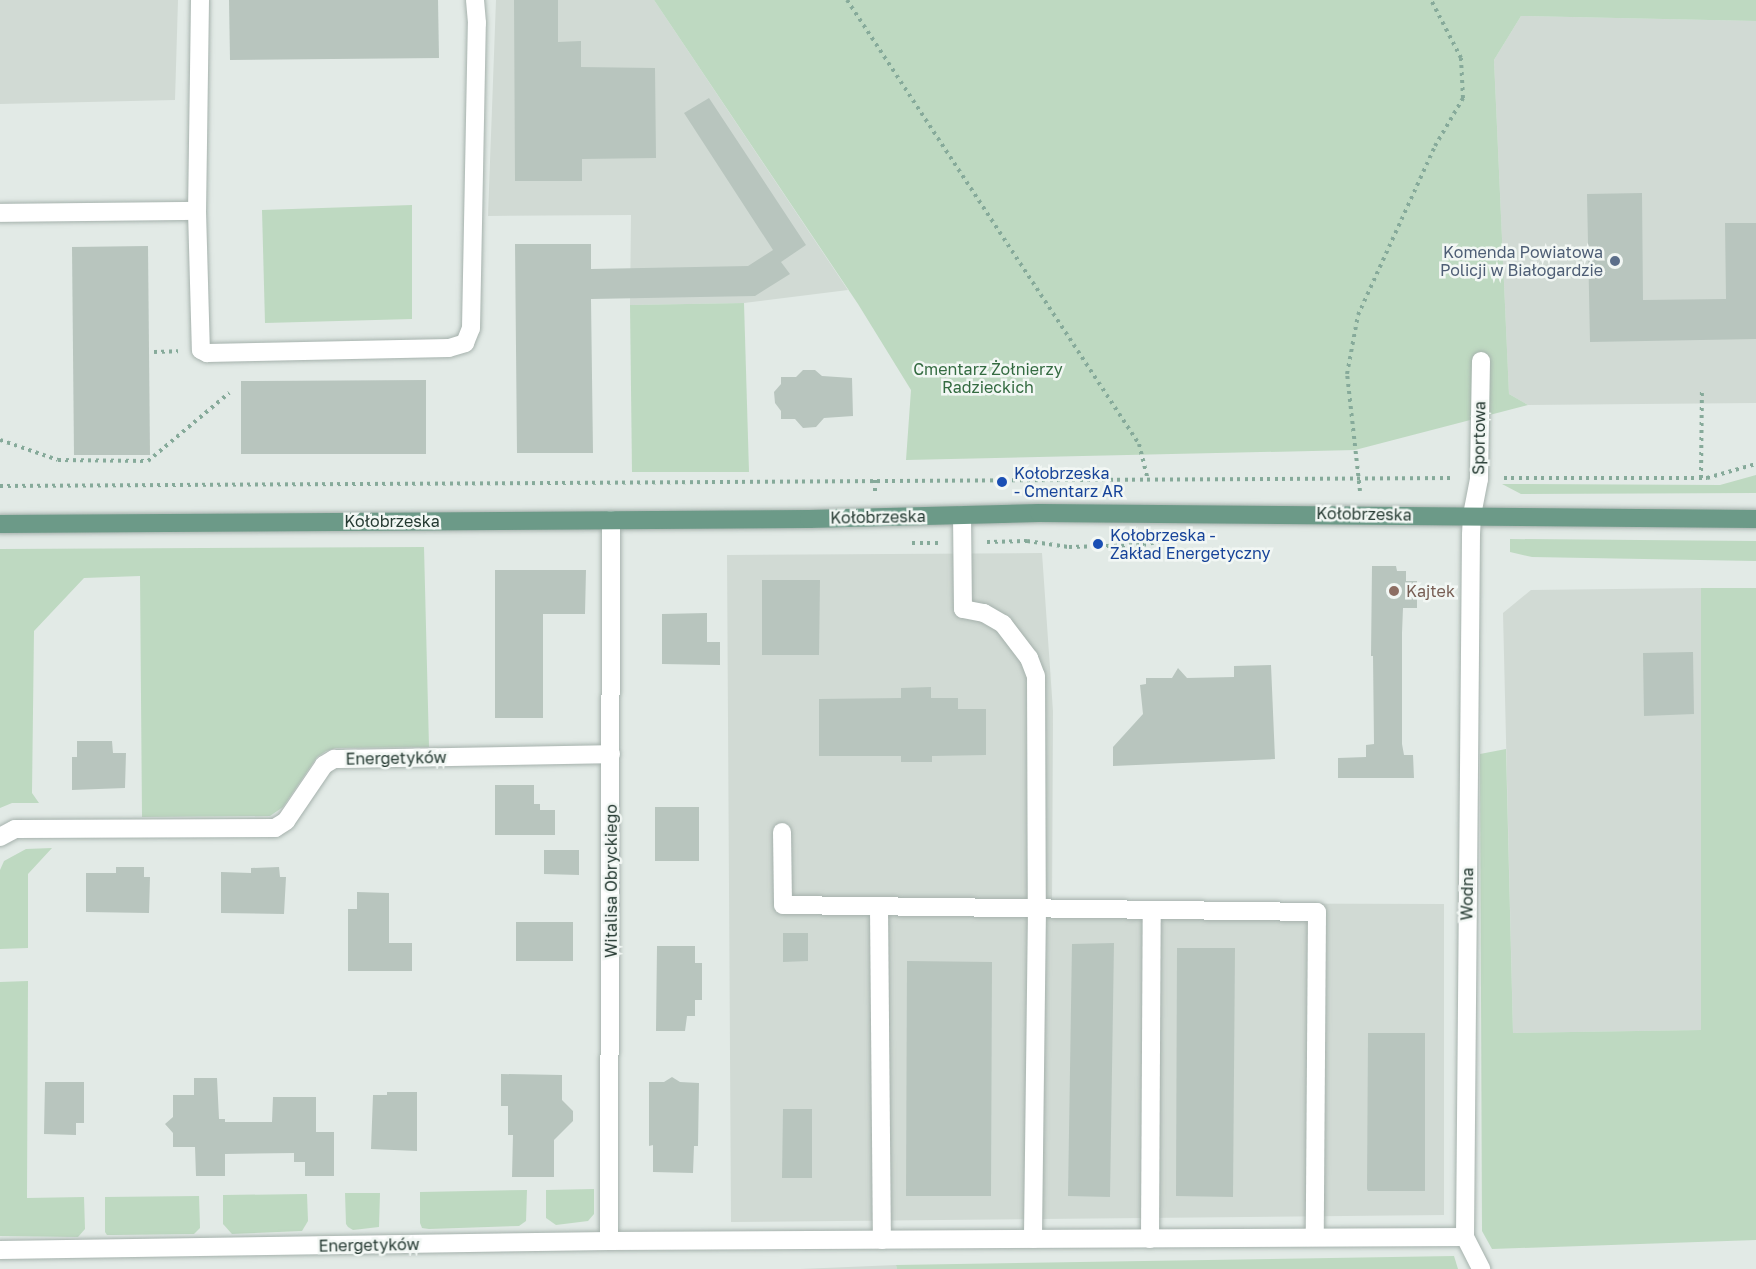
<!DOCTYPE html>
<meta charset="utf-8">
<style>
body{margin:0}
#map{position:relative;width:1756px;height:1269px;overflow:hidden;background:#e2eae6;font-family:"Golos Text",sans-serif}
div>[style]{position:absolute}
.built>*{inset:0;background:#d1dad4}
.green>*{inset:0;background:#bed9c1}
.building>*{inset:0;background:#b8c5be}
.path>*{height:4px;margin-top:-2px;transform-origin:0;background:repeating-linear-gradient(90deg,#86aa9a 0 3px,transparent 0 7.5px)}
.roads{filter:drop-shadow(0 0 2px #a5b1ac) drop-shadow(0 0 2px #a5b1ac)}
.minor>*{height:18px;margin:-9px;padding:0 9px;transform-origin:9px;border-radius:9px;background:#fff}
.major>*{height:18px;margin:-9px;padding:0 9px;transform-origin:9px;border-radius:9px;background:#6c9a88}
.dots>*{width:16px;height:16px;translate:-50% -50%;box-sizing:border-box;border:3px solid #f2f7f4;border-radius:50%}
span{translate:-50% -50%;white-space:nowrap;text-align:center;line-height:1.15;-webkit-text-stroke:5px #f2f7f4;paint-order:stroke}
.service-label{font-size:16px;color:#4e5e75}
.right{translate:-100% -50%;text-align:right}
.park-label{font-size:16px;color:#346b41}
.street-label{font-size:16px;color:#243931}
.transit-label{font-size:16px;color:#164399}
.left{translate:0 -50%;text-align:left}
.education-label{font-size:16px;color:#785e54}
</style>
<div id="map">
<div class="built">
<div style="clip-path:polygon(0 0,178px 0,175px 100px,0 104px)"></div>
<div style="clip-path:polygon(496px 0,654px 0,848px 290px,744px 303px,630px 305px,631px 215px,488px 216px)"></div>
<div style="clip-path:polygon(1521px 16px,1756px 21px,1756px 403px,1528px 405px,1509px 394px,1494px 60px)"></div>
<div style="clip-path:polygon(1042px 553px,1053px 711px,1052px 903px,1444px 904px,1444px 1215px,731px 1222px,727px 555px)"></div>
<div style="clip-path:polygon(1701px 588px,1701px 1030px,1513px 1033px,1503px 613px,1531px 590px)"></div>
<div style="clip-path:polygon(896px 1265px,897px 1269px,800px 1269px)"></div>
</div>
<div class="green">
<div style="clip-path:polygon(654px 0,1756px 0,1756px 21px,1521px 16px,1494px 60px,1509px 394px,1528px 405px,1355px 450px,906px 460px,911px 390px,858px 304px)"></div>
<div style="clip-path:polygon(412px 205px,412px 319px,265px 323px,262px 210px)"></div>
<div style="clip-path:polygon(744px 303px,749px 472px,632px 472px,630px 305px)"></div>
<div style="clip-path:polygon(1756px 475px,1756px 493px,1521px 494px,1502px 484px,1720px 485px)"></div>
<div style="clip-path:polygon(1510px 539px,1756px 541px,1756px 561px,1532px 557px,1510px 552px)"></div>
<div style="clip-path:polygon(424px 547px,429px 747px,336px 748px,326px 751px,317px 757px,283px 807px,270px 816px,142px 817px,140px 576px,84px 578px,34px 631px,32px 793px,39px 803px,12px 803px,0 808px,0 549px)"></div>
<div style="clip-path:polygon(1701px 588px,1756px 588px,1756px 1240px,1492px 1249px,1482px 1231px,1480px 754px,1506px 749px,1513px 1033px,1701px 1030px)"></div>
<div style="clip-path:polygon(52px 848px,28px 874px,28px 948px,0 949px,0 870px,4px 861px,26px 849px)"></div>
<div style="clip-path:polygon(28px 981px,27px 1198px,84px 1197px,85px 1229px,78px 1237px,0 1236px,0 982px)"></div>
<div style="clip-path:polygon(594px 1189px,594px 1214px,588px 1221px,556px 1225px,546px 1218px,546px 1190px)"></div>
<div style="clip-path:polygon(527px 1190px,526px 1221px,519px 1226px,429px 1229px,422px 1228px,420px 1223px,420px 1192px)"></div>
<div style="clip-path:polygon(345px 1193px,380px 1193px,379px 1227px,353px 1230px,348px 1227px,346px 1224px)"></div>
<div style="clip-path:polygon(307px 1194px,308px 1221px,302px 1231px,232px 1234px,223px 1224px,223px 1195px)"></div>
<div style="clip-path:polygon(199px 1196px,200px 1228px,194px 1234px,113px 1235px,107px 1235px,105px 1232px,105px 1197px)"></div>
<div style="clip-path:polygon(1454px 1256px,1458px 1269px,897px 1269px,896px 1265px)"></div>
</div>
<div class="building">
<div style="clip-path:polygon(229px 0,438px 0,439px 58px,230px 60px)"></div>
<div style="clip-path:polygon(514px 0,558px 0,558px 42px,581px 41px,581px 67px,655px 68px,656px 158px,582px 159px,582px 181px,515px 181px)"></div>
<div style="clip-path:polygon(709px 98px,806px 245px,781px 262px,790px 274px,755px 296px,591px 299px,593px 453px,517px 453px,515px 244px,591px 244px,591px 269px,748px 266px,773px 250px,684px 113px)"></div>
<div style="clip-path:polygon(1642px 193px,1643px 300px,1726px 299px,1725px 223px,1756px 223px,1756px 339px,1590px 342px,1587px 194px)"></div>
<div style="clip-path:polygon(148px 246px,150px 455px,74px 455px,72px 247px)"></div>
<div style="clip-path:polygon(803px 370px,815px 370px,822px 376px,852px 378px,853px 416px,824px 418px,816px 427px,803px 428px,795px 419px,781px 419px,781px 411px,775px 403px,774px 392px,781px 384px,781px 377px,796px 377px)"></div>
<div style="clip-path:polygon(426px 380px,426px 454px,241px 454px,241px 381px)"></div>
<div style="clip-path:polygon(1372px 566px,1396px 566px,1397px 571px,1406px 571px,1406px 581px,1417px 581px,1417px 608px,1403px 608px,1402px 633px,1402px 744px,1404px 755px,1413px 755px,1414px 778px,1338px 778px,1338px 758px,1366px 757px,1366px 745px,1374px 744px,1373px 656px,1371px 656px)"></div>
<div style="clip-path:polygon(495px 570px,586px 570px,585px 614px,543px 614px,543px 718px,495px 718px)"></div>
<div style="clip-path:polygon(762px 580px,820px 580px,819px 655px,762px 655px)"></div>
<div style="clip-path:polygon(707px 613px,707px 642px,720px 642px,720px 665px,662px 664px,662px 614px)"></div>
<div style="clip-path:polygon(1693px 652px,1694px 714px,1644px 716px,1643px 653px)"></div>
<div style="clip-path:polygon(1271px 665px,1275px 759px,1113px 766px,1113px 747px,1143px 714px,1140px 685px,1146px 684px,1146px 678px,1172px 678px,1178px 668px,1187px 678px,1234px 677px,1234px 666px)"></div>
<div style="clip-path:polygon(931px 687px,931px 698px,958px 698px,958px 709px,986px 709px,986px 755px,932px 756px,932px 762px,901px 762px,901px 756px,819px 756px,819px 699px,901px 698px,901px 688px)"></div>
<div style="clip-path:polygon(77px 741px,112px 741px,113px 753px,126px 753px,125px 788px,72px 790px,72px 757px,77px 757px)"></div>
<div style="clip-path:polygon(495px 785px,534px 785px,534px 804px,540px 804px,540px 810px,555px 810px,555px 835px,495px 835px)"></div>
<div style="clip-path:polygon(655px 807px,699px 807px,699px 861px,655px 861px)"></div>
<div style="clip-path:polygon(544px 850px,579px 850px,579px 875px,544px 874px)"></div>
<div style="clip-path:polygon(116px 867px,144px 867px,144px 877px,150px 877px,149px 913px,86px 912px,86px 873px,116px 873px)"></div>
<div style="clip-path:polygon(279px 867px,280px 877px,286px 877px,284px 914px,221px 913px,221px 872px,251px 873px,251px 868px)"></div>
<div style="clip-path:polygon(357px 892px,389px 893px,389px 943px,412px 943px,412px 971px,348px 971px,348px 909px,357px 909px)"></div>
<div style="clip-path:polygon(516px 922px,573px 922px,573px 961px,516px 961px)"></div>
<div style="clip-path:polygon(783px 933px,808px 933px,808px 961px,783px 962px)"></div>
<div style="clip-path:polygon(1114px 943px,1110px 1197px,1068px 1196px,1072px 944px)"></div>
<div style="clip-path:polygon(657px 946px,695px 946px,695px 963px,702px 963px,702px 1000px,695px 1000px,695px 1016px,687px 1016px,685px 1031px,656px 1031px)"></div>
<div style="clip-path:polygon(1177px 948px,1235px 948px,1233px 1197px,1176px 1196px)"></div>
<div style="clip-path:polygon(907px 961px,992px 962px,991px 1196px,906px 1196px)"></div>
<div style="clip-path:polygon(1368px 1033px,1425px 1033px,1425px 1191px,1368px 1191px,1367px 1189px)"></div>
<div style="clip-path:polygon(501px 1074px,562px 1075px,562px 1100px,573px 1111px,573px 1121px,554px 1140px,554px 1177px,512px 1177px,513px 1135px,508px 1135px,508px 1106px,501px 1106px)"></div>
<div style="clip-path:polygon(672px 1077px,680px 1082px,699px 1083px,698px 1146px,694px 1146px,693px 1173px,653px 1172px,653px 1145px,649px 1146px,649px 1082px,664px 1082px)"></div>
<div style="clip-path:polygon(194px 1078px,217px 1078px,219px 1119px,225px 1119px,225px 1122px,272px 1122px,273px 1097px,316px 1097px,316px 1132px,334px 1132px,334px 1176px,305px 1176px,305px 1162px,294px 1162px,294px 1153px,225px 1154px,225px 1176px,196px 1176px,195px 1147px,173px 1147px,173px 1133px,165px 1124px,173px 1117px,173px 1095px,194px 1095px)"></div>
<div style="clip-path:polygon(45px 1082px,84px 1082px,84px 1123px,76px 1123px,76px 1135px,44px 1134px)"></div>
<div style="clip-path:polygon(387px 1092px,417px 1092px,417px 1151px,371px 1149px,373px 1095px,387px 1095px)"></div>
<div style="clip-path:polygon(783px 1109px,812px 1109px,812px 1178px,782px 1178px)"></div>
</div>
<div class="path">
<div style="left:847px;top:0;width:531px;rotate:56.67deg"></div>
<div style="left:1139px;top:444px;width:36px;rotate:76deg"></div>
<div style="left:154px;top:352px;width:24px;rotate:-2deg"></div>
<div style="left:0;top:440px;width:61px;rotate:19deg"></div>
<div style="left:58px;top:460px;width:90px;rotate:0.6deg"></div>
<div style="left:148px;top:461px;width:106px;rotate:-40deg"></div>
<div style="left:1504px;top:478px;width:203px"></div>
<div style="left:1707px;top:478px;width:51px;rotate:-15.9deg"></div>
<div style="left:1701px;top:478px;width:89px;rotate:-89.4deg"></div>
<div style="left:875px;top:480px;width:15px;rotate:90deg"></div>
<div style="left:0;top:486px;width:1454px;rotate:-0.32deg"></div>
<div style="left:1360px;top:491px;width:118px;rotate:-96.3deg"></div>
<div style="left:1347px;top:374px;width:60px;rotate:-79.4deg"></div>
<div style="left:1358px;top:315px;width:186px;rotate:-65.5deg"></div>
<div style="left:1435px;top:146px;width:56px;rotate:-59.7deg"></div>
<div style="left:1463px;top:98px;width:40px;rotate:-92.9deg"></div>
<div style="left:1461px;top:58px;width:65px;rotate:-117.3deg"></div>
<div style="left:987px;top:542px;width:40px;rotate:-1.4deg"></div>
<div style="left:1027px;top:541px;width:42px;rotate:8.1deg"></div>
<div style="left:1069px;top:547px;width:74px;rotate:-1.5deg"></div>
<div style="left:1143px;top:545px;width:23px;rotate:-13deg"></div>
<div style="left:912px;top:543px;width:26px"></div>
</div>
<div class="roads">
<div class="minor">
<div style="left:200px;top:0;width:211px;rotate:90.8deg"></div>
<div style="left:197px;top:211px;width:139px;rotate:88.4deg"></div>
<div style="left:201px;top:350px;width:7px;rotate:27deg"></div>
<div style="left:207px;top:353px;width:242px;rotate:-1.2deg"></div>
<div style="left:449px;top:348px;width:17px;rotate:-17deg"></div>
<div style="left:465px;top:343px;width:16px;rotate:-68deg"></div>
<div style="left:471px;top:328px;width:305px;rotate:-88.9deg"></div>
<div style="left:477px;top:23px;width:23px;rotate:-95deg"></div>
<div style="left:0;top:213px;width:197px;rotate:-0.6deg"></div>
<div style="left:1481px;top:361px;width:118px;rotate:91deg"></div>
<div style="left:1479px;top:479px;width:37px;rotate:101deg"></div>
<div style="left:1472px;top:515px;width:20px;rotate:93deg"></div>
<div style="left:1471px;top:535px;width:702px;rotate:90.49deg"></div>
<div style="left:1465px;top:1237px;width:36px;rotate:63deg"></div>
<div style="left:962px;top:515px;width:94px;rotate:89.4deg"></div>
<div style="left:963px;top:609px;width:21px;rotate:11deg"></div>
<div style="left:984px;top:613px;width:22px;rotate:30deg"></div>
<div style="left:1003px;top:624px;width:43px;rotate:52.6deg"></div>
<div style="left:1029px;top:658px;width:19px;rotate:69deg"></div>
<div style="left:1036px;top:676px;width:232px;rotate:89.8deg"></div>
<div style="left:1037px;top:908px;width:331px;rotate:90.7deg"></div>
<div style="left:782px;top:832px;width:73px;rotate:89.2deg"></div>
<div style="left:783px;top:905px;width:534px;rotate:0.75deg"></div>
<div style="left:1317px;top:912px;width:325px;rotate:90.4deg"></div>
<div style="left:0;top:837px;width:17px;rotate:-28deg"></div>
<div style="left:15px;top:829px;width:260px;rotate:-0.2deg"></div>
<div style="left:275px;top:828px;width:13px;rotate:-32deg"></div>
<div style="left:286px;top:821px;width:68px;rotate:-55.8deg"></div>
<div style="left:324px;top:765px;width:12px;rotate:-31deg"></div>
<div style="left:334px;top:759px;width:277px;rotate:-1deg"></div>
<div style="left:879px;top:907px;width:333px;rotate:89.5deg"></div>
<div style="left:1150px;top:1239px;width:329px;rotate:-89.7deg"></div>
<div style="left:609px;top:1241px;width:721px;rotate:-89.84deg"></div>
<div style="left:0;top:1250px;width:609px;rotate:-0.85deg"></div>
<div style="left:609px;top:1241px;width:856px;rotate:-0.27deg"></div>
</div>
<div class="major">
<div style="left:0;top:524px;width:809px;rotate:-0.35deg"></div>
<div style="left:809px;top:519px;width:230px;rotate:-1.5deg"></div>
<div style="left:1039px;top:513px;width:717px;rotate:0.48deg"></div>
</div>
</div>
<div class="dots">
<div style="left:1615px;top:261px;background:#5c6f8a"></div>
<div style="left:1002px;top:482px;background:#1a4fb4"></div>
<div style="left:1098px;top:544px;background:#1a4fb4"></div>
<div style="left:1394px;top:591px;background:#8d6e63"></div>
</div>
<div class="service-label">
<span class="right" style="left:1603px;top:261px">Komenda Powiatowa<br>Policji w Białogardzie</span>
</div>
<div class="park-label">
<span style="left:988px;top:378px">Cmentarz Żołnierzy<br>Radzieckich</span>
</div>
<div class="street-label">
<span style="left:1479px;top:438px;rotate:-89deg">Sportowa</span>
<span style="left:1364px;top:514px;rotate:1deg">Kołobrzeska</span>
<span style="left:878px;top:517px;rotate:-1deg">Kołobrzeska</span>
<span style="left:392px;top:521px">Kołobrzeska</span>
<span style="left:396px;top:758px;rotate:-1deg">Energetyków</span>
<span style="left:611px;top:881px;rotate:-90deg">Witalisa Obryckiego</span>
<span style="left:1467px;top:894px;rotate:-89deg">Wodna</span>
<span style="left:369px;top:1245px;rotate:-1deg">Energetyków</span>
</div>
<div class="transit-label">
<span class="left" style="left:1014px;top:482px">Kołobrzeska<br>- Cmentarz AR</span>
<span class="left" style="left:1110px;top:544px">Kołobrzeska -<br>Zakład Energetyczny</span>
</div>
<div class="education-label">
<span class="left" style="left:1406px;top:591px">Kajtek</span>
</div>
</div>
